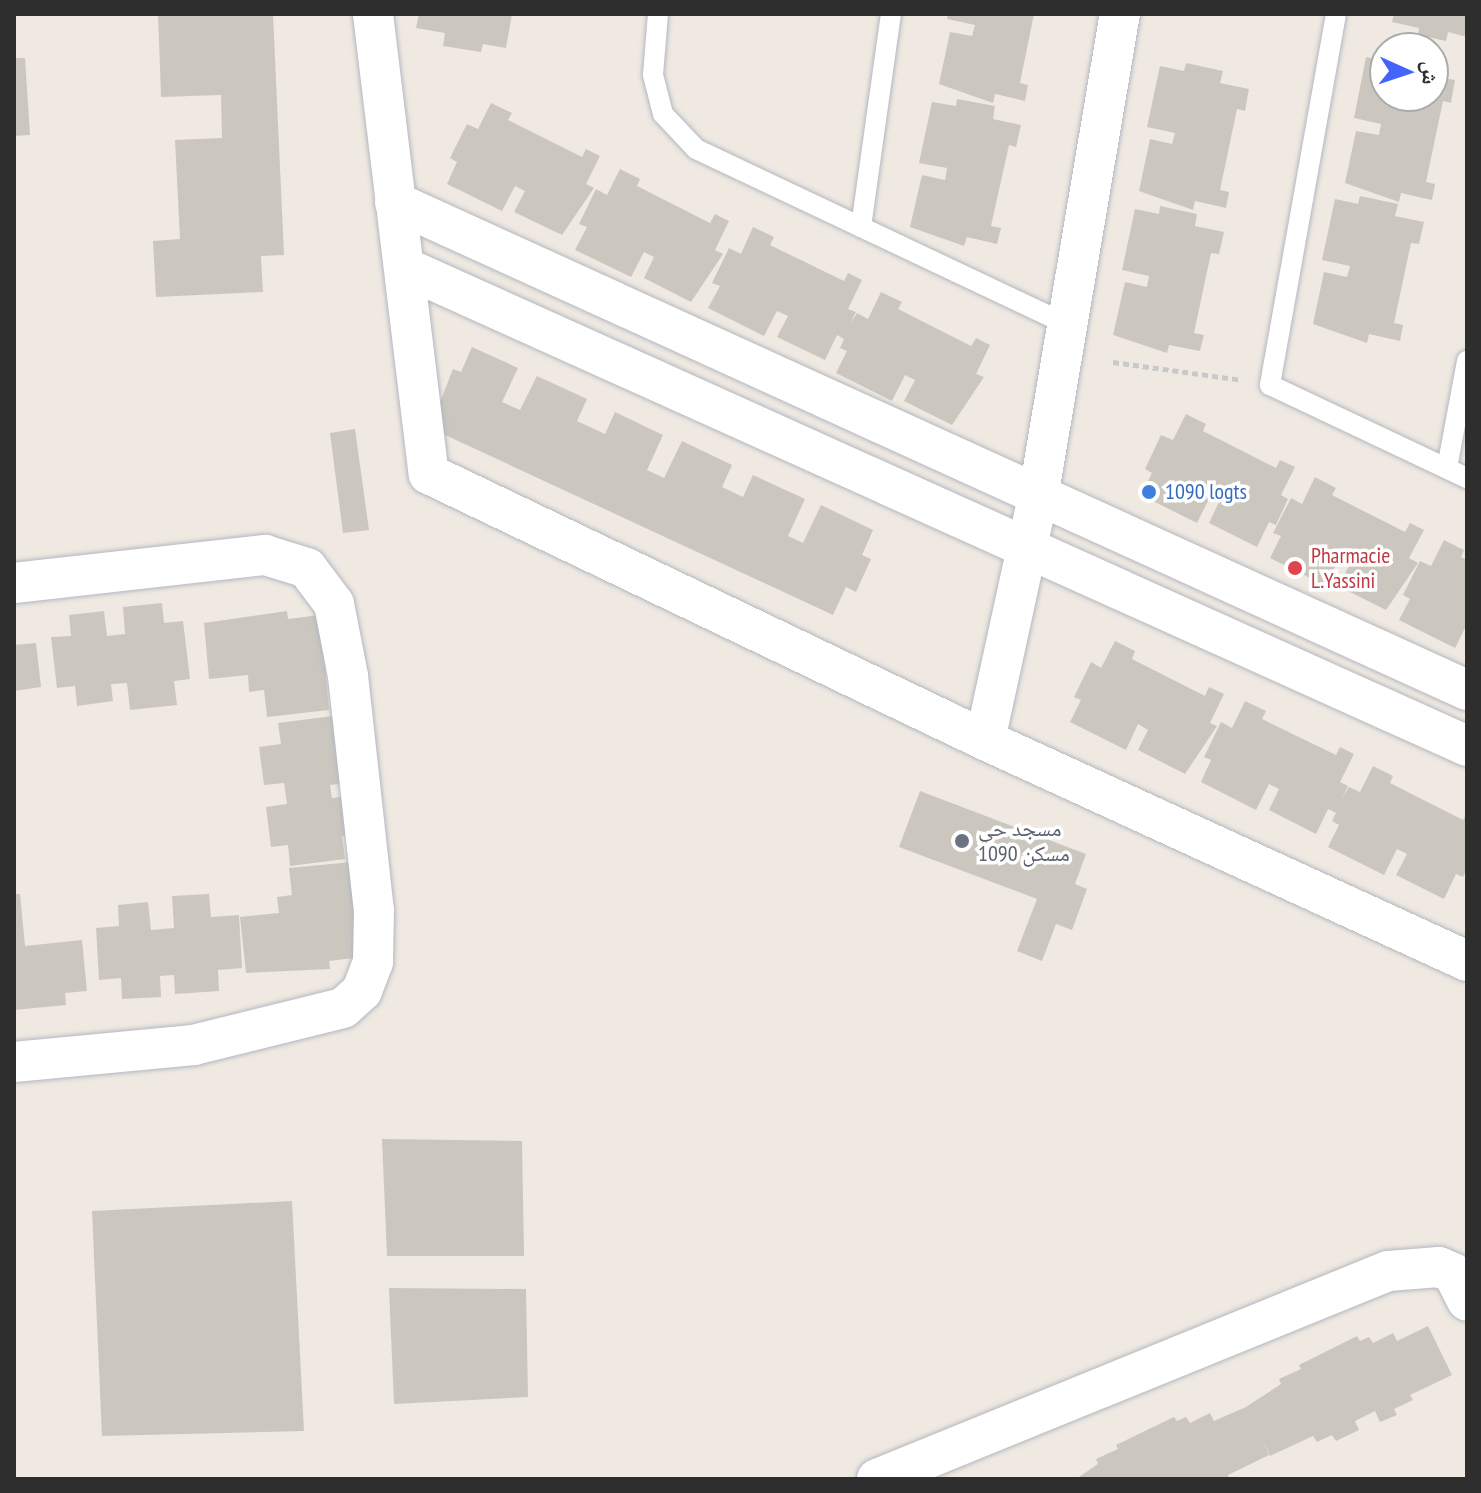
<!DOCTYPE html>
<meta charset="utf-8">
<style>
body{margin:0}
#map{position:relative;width:1481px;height:1493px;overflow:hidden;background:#efe9e1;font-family:"PT Sans Narrow","Noto Naskh Arabic",sans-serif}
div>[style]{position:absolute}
.building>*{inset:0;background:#cbc7bf}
.path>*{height:5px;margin-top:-2.5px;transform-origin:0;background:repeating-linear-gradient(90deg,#c9c9c9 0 6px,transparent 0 10px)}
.roads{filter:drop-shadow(0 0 2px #b4b7c1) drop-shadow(0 0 2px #b4b7c1)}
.lane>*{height:20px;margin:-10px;padding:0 10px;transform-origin:10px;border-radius:10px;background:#fff}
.street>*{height:40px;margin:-20px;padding:0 20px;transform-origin:20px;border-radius:20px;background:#fff}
.dots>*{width:22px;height:22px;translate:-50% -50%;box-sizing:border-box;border:4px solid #fff;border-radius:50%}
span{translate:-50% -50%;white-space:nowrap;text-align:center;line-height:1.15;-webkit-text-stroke:7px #fff;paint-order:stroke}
.shop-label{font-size:22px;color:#366cbe}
.left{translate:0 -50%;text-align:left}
.health-label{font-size:22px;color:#be3a42}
.worship-label{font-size:22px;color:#5b616d}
.frame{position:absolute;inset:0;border:16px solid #2e2e2e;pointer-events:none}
.north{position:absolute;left:1369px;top:32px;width:80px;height:80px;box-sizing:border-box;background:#fff;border:2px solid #ababab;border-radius:50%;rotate:93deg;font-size:22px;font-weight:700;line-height:32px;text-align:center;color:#2e2e2e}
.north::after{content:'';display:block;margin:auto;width:28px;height:36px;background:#4264fb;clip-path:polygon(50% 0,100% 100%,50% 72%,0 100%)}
</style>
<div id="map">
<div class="building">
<div style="clip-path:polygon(158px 14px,273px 14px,284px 255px,261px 256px,263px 292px,156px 297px,153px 241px,180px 239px,175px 140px,222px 138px,221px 95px,161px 97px)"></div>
<div style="clip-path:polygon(419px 14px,512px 14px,506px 48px,483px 44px,481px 52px,443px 46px,445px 33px,416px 28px)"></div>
<div style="clip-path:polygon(948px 14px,1034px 14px,1020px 83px,1028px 85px,1025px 101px,995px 94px,993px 103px,939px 84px,950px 32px,972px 36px,975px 25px,947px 19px)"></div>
<div style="clip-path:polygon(1394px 14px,1467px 14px,1467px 37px,1448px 32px,1446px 41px,1418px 35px,1419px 28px,1392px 22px)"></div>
<div style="clip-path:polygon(1366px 57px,1385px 61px,1385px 96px,1433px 96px,1433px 76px,1455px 80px,1451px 103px,1443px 101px,1426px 182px,1435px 184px,1432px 200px,1401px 193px,1399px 202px,1345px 183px,1356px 131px,1379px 135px,1381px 124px,1354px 118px)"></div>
<div style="clip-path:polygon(14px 58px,25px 58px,30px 135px,14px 136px)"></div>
<div style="clip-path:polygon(1186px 63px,1223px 71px,1220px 83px,1249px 89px,1245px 111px,1237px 109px,1220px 190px,1229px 192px,1226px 208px,1195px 201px,1193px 210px,1139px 191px,1150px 139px,1172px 144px,1175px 133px,1147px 127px,1160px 66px,1184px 71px)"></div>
<div style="clip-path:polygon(957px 99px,995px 106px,993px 119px,1021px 125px,1016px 147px,1009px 145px,991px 226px,1001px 228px,997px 244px,967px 237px,964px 246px,910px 227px,922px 175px,945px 180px,947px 168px,919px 163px,932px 102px,956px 106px)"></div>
<div style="clip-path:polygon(491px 103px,512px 113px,508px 120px,582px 157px,586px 149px,600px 156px,586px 184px,594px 188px,562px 235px,514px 212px,525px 191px,515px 186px,502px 211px,447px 184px,457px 162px,450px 158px,467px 124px,478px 129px)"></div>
<div style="clip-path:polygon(620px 169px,640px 179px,637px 186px,710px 223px,715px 214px,729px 221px,715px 250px,723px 254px,691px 302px,644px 278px,654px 257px,644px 252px,631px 277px,575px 250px,587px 227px,579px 224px,596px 189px,607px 195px)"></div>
<div style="clip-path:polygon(1360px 196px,1398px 204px,1395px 216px,1424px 222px,1419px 244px,1411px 243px,1394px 323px,1403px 325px,1400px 341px,1369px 334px,1367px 343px,1313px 324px,1324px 272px,1347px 277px,1350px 266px,1322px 260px,1335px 199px,1358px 204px)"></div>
<div style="clip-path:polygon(1160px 206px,1197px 214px,1195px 226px,1224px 232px,1219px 254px,1211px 253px,1194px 333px,1204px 335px,1200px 351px,1169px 345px,1167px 353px,1113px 335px,1125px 282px,1147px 287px,1149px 276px,1122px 270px,1135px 209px,1159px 214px)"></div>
<div style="clip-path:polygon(753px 227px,774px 237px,770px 245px,844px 281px,848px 273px,862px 280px,848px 309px,856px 312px,849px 326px,857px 313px,868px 319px,881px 292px,902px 302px,898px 309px,971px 346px,976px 338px,990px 345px,976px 374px,984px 377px,952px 425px,904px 401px,915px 380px,905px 375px,892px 401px,836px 373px,847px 351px,840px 348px,844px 339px,837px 335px,825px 360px,777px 337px,788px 316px,777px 311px,764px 336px,708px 308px,720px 286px,712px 283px,729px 248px,741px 254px)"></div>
<div style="clip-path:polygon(472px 347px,518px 368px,502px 402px,520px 410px,537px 376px,587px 399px,577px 421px,605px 434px,615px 412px,663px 435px,647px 470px,664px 478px,682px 441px,732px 465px,722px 487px,743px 497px,753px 475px,805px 499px,788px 536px,803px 543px,821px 505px,873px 530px,862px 555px,871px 559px,856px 592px,846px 587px,833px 615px,430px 428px,453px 369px,461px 372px)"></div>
<div style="clip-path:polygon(1186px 414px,1206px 424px,1203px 431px,1276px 468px,1280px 460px,1295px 467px,1281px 495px,1288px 499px,1276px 525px,1269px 522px,1257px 547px,1209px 523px,1219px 502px,1210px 497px,1197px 523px,1141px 495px,1152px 473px,1145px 469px,1161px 435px,1173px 440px)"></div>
<div style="clip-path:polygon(355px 429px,369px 530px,343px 533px,330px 433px)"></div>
<div style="clip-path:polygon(1315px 477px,1336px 488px,1332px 495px,1405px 532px,1410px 523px,1424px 530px,1409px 558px,1418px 563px,1386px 610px,1338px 586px,1349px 566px,1338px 560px,1326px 586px,1270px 558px,1281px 536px,1273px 533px,1291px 498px,1302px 504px)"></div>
<div style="clip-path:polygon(1444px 540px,1464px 550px,1461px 557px,1467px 560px,1467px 624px,1455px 648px,1399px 620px,1410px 599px,1403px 595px,1420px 561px,1431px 566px)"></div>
<div style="clip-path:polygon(162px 603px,164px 623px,183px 621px,190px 679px,174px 681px,177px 705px,130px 710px,127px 683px,111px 684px,113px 701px,77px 706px,75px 686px,57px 688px,51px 637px,71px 636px,69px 615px,104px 611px,107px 636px,125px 634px,123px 607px)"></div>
<div style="clip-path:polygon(287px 611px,288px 619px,320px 615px,329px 710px,267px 717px,264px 690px,249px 692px,248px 675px,209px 679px,204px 623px)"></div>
<div style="clip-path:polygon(1115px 641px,1135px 651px,1132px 659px,1205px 696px,1209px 687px,1224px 694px,1210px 723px,1217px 726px,1185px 774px,1138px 750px,1148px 730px,1138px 724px,1126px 750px,1070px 722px,1081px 700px,1074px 697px,1091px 662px,1101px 668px)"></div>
<div style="clip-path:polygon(36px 643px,41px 687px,14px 691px,14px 645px)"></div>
<div style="clip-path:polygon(1245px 701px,1266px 711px,1262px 719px,1336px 755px,1340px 747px,1354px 754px,1340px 782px,1348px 786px,1342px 798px,1349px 787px,1360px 792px,1373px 766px,1393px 776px,1390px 783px,1463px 820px,1467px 812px,1467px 868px,1463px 877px,1456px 874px,1444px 899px,1396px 875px,1407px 854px,1397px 849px,1384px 875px,1328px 847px,1339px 825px,1332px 821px,1336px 813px,1328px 809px,1316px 834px,1269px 810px,1279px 789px,1269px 784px,1256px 810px,1201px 782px,1211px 760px,1204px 757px,1221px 722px,1232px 728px)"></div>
<div style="clip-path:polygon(333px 716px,359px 782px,330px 785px,332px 798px,355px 795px,360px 834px,342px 836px,345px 859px,290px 866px,288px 845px,271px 847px,266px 807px,287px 804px,284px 783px,264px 785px,259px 747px,281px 744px,278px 723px)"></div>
<div style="clip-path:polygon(920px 791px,1086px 854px,1075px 884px,1087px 889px,1072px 930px,1056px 924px,1042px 961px,1017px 951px,1037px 899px,899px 847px)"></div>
<div style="clip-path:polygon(352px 862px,362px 957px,329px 961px,330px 969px,246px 973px,240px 917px,279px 913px,277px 897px,292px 895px,289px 868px)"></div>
<div style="clip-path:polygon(14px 894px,20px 894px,25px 946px,82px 940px,87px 991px,65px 993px,66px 1005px,14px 1010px)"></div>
<div style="clip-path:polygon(209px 894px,211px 917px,239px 915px,242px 968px,218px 970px,219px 991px,175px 994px,174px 975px,160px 976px,161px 997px,122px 999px,121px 978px,99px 980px,96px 928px,119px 926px,118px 905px,148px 902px,151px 930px,174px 928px,172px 896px)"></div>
<div style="clip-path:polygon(382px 1139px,522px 1141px,524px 1256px,387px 1256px)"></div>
<div style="clip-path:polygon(292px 1201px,304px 1431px,102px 1436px,92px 1211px)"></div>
<div style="clip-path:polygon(389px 1288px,526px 1289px,528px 1397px,394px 1404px)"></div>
<div style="clip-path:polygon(1428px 1326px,1452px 1375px,1410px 1395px,1413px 1400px,1394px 1409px,1397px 1415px,1380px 1422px,1375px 1411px,1355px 1421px,1359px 1430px,1336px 1441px,1332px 1435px,1317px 1442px,1313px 1436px,1270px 1456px,1260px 1433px,1269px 1455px,1228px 1475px,1229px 1479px,1076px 1479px,1098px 1464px,1096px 1459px,1118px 1449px,1116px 1445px,1174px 1417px,1177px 1421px,1186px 1417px,1190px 1423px,1210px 1413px,1214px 1421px,1246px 1407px,1281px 1384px,1279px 1379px,1301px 1369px,1299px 1365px,1357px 1336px,1360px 1341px,1369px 1337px,1373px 1343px,1393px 1333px,1397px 1341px)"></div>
</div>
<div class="path">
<div style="left:1113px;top:362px;width:130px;rotate:7.9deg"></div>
</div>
<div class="roads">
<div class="lane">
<div style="left:658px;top:14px;width:61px;rotate:94.7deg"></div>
<div style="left:653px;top:75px;width:40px;rotate:75.6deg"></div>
<div style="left:663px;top:114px;width:48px;rotate:46.7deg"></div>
<div style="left:696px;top:149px;width:414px;rotate:25.3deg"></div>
<div style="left:1336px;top:14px;width:377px;rotate:100.1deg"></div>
<div style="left:1270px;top:385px;width:218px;rotate:25.3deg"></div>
<div style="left:861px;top:227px;width:215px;rotate:-82deg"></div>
<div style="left:1447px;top:468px;width:109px;rotate:-79.4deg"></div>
</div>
<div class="street">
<div style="left:373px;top:14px;width:463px;rotate:83.1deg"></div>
<div style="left:429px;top:474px;width:616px;rotate:25.57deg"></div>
<div style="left:985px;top:740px;width:530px;rotate:24.63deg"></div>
<div style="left:395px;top:202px;width:1178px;rotate:24.48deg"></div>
<div style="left:406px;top:268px;width:1164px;rotate:24.25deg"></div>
<div style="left:14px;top:583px;width:253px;rotate:-6.4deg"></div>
<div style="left:265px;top:555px;width:44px;rotate:17.2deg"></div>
<div style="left:307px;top:568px;width:45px;rotate:53.1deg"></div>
<div style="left:334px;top:604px;width:73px;rotate:79deg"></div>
<div style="left:348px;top:676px;width:235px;rotate:83.7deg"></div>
<div style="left:374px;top:910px;width:52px;rotate:91.1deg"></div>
<div style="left:373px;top:962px;width:31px;rotate:111deg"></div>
<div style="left:362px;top:991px;width:25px;rotate:138deg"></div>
<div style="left:343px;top:1008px;width:154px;rotate:166.1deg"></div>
<div style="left:194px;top:1045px;width:181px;rotate:174.6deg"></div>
<div style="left:985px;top:740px;width:254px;rotate:-77.7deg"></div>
<div style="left:1039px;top:492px;width:485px;rotate:-80.4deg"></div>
<div style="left:877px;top:1479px;width:552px;rotate:-22.15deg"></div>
<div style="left:1388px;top:1271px;width:51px;rotate:-4.5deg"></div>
<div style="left:1439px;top:1267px;width:15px;rotate:23deg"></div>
<div style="left:1453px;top:1273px;width:31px;rotate:63deg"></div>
</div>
</div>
<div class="dots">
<div style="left:1149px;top:492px;background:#3f7fe0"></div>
<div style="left:1295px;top:568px;background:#e0444e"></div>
<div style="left:962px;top:841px;background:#6b7280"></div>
</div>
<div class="shop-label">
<span class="left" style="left:1165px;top:492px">1090 logts</span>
</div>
<div class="health-label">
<span class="left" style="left:1311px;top:568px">Pharmacie<br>L.Yassini</span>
</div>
<div class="worship-label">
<span class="left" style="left:978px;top:841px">مسجد حي<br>1090 مسكن</span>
</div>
<div class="frame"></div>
<div class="north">ش</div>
</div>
